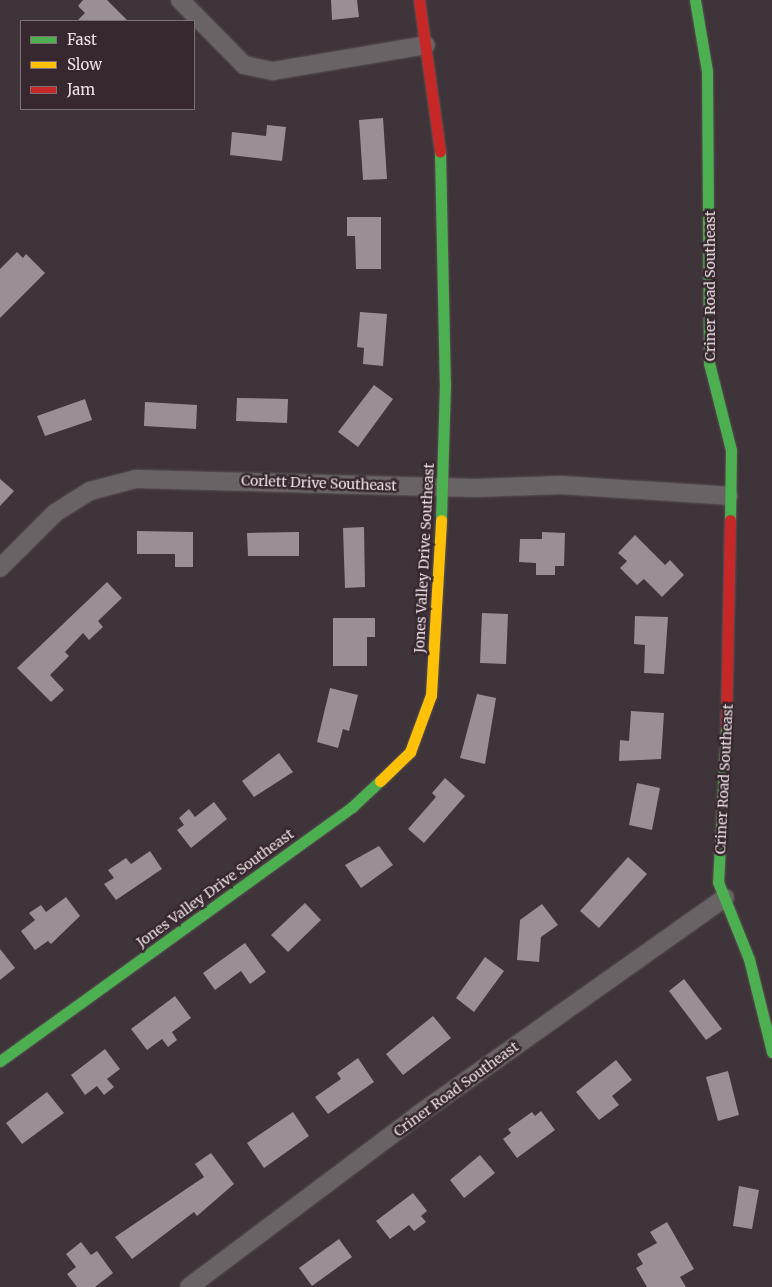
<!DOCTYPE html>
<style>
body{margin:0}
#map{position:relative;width:772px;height:1287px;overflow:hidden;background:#3e3439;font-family:Merriweather,serif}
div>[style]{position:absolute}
.building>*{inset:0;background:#989094}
.roads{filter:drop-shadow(0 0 1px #595154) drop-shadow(0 0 1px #595154)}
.street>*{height:18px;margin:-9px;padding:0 9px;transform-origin:9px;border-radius:9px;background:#696365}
.fast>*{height:11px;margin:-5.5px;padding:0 5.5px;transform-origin:5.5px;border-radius:5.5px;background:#4caf50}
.slow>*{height:11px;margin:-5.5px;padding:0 5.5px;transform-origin:5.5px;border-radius:5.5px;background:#ffc107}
.jam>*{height:11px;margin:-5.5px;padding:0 5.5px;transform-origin:5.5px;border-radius:5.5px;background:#c62828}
span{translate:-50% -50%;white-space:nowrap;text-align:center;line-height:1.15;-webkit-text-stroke:5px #37272e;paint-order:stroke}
.street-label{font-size:14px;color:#ece1e5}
.legend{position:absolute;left:20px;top:20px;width:175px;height:90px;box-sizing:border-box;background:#37272e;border:1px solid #7f7177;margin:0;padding:6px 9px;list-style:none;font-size:15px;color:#ece1e5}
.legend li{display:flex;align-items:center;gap:10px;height:25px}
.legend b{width:25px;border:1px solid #7f7177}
</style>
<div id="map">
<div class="building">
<div style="clip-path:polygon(83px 0,107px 0,128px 21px,77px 21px,85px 13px,78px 6px)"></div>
<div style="clip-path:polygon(331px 0,357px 0,359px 17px,332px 20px)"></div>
<div style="clip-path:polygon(383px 118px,387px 179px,363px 180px,359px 120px)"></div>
<div style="clip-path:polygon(267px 125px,286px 127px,282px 161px,230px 155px,232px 132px,266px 136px)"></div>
<div style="clip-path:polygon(347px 217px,381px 217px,381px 269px,356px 269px,355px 236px,347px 236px)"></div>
<div style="clip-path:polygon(17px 252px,23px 258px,26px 254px,45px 273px,0 318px,0 269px)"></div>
<div style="clip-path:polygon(360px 312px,387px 314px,383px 366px,363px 364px,364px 348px,357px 347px)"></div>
<div style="clip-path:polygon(374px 385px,393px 399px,358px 447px,338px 432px)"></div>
<div style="clip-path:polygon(237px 398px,288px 399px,287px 423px,236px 421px)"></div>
<div style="clip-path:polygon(85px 399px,92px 420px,45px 436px,37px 416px)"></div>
<div style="clip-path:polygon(145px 402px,197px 405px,196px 429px,144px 426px)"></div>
<div style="clip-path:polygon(0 479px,14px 491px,0 506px)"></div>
<div style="clip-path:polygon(364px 527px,365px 587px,345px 588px,343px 528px)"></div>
<div style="clip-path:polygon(137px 531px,193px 532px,193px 567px,175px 567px,175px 554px,137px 554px)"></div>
<div style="clip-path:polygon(299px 532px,299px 556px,248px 556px,247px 533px)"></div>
<div style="clip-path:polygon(542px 532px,565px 533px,564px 566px,555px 566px,555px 575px,536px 575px,536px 563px,519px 562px,520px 539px,542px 539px)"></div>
<div style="clip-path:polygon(635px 535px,665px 565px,670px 560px,684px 575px,662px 597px,644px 579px,637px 585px,620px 568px,627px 561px,618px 553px)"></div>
<div style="clip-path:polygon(107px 582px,122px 598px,98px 621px,103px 627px,89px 640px,83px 633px,65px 652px,69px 656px,50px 675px,64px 690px,51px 702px,17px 668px)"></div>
<div style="clip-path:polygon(482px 613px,508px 614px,506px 664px,480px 663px)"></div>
<div style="clip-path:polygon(635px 616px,668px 617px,664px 674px,644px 673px,645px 645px,634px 644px)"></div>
<div style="clip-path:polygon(333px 618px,375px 618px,375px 637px,367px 637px,367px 666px,333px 666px)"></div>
<div style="clip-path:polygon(330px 688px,358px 695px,349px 731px,343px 729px,338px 748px,317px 742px)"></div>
<div style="clip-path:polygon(477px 694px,496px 698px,485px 764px,460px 758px)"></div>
<div style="clip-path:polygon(631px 711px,664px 713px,661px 759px,619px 761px,620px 740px,629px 741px)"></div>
<div style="clip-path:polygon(279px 753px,293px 772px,254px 797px,242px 781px)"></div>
<div style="clip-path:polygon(445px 778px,465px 796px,424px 843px,408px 829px,436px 797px,432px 793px)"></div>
<div style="clip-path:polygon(637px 783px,660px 788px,652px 830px,629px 825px)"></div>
<div style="clip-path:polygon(214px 802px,227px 819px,191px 848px,177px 830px,184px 825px,179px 818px,189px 809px,195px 817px)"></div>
<div style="clip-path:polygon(379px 846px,393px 865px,361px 888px,345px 865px)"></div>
<div style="clip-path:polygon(150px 851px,162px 869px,116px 900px,104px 884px,114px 878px,108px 870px,126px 858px,131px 864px)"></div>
<div style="clip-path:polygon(628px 857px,647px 874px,599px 928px,580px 911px)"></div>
<div style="clip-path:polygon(66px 897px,80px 916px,51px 944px,48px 941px,35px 950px,21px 931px,35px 920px,29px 913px,41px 905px,46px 912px)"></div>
<div style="clip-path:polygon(305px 903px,321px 920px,288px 952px,271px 935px)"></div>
<div style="clip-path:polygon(542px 904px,558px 925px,541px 937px,539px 962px,517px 960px,520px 920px)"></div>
<div style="clip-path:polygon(245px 943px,266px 972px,250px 984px,241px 971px,215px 990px,203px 973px)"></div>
<div style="clip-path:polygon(0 949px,15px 968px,0 980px)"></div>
<div style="clip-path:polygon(485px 957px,504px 971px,474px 1012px,456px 998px)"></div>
<div style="clip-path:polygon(684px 979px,722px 1029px,706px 1040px,669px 991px)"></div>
<div style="clip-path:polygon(175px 996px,191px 1018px,172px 1032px,177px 1040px,168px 1047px,162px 1039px,147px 1050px,131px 1029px)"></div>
<div style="clip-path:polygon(433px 1016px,451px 1038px,403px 1075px,386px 1054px)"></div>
<div style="clip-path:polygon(105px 1049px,120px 1069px,107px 1079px,114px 1087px,104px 1095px,97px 1086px,85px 1095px,71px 1075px)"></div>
<div style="clip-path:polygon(358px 1058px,374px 1082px,328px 1114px,315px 1097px,341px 1079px,337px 1073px)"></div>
<div style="clip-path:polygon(616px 1060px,632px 1080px,612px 1096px,619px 1105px,599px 1120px,576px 1092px)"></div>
<div style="clip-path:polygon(728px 1071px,739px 1115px,718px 1121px,706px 1077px)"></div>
<div style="clip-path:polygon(47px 1092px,64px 1113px,22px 1144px,6px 1123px)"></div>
<div style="clip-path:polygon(541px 1111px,555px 1130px,517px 1158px,503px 1139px,511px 1133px,508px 1129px,532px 1112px,535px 1116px)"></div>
<div style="clip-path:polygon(293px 1112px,309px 1136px,264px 1168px,247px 1143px)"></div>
<div style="clip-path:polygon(211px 1153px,234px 1184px,197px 1216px,194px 1212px,132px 1259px,115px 1237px,204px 1177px,195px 1164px)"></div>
<div style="clip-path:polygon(480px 1155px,495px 1173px,464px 1198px,450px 1180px)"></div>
<div style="clip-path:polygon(739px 1186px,759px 1190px,752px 1229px,733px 1226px)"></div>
<div style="clip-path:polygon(413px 1193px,427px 1211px,421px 1216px,426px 1222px,414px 1231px,409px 1225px,390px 1239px,376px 1221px)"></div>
<div style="clip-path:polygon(667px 1222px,694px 1269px,680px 1277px,686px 1287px,647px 1287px,636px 1268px,643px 1264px,637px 1254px,657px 1243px,650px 1232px)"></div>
<div style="clip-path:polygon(339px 1239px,352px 1257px,312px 1286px,299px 1268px)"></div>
<div style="clip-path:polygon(81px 1242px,91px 1255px,97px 1251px,113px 1273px,95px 1287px,77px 1287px,67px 1274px,76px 1267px,66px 1254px)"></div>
</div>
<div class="roads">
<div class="street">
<div style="left:180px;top:0;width:91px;rotate:45.4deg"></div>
<div style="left:244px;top:65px;width:30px;rotate:12deg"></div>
<div style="left:273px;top:71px;width:155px;rotate:-9.6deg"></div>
<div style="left:0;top:568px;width:78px;rotate:-45deg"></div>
<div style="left:55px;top:513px;width:41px;rotate:-32.2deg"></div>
<div style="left:90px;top:491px;width:48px;rotate:-14.6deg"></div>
<div style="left:136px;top:479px;width:340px;rotate:1.5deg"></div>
<div style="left:476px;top:488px;width:85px;rotate:-2deg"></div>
<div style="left:561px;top:485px;width:168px;rotate:3.7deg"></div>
<div style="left:189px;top:1287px;width:286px;rotate:-36.9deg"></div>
<div style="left:418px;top:1115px;width:376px;rotate:-35.3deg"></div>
</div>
<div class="fast">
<div style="left:695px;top:0;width:72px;rotate:80.4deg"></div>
<div style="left:707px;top:71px;width:292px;rotate:89.6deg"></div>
<div style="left:709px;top:363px;width:90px;rotate:75.8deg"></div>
<div style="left:731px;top:450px;width:70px;rotate:90.8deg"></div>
<div style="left:440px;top:152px;width:232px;rotate:88.8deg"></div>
<div style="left:445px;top:384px;width:136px;rotate:91.7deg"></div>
<div style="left:726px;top:726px;width:156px;rotate:92.9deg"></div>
<div style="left:718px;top:882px;width:83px;rotate:68.1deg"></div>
<div style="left:749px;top:959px;width:96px;rotate:76.1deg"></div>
<div style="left:0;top:1061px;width:434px;rotate:-35.8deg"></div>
<div style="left:352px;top:807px;width:38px;rotate:-43deg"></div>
</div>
<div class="slow">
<div style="left:380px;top:781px;width:42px;rotate:-44deg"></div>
<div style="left:410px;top:752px;width:61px;rotate:-69.8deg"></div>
<div style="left:431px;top:695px;width:175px;rotate:-86.7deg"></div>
</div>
<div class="jam">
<div style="left:419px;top:0;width:153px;rotate:82.1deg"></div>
<div style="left:726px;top:726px;width:206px;rotate:-88.9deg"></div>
</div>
</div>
<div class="street-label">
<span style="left:710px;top:286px;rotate:-90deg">Criner Road Southeast</span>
<span style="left:319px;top:483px;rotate:2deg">Corlett Drive Southeast</span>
<span style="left:424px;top:558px;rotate:-87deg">Jones Valley Drive Southeast</span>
<span style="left:724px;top:779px;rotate:-87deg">Criner Road Southeast</span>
<span style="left:215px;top:888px;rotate:-36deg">Jones Valley Drive Southeast</span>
<span style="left:456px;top:1089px;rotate:-36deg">Criner Road Southeast</span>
</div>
<ul class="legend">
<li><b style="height:6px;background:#4caf50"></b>Fast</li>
<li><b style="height:6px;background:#ffc107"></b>Slow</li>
<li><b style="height:6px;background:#c62828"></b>Jam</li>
</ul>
</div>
